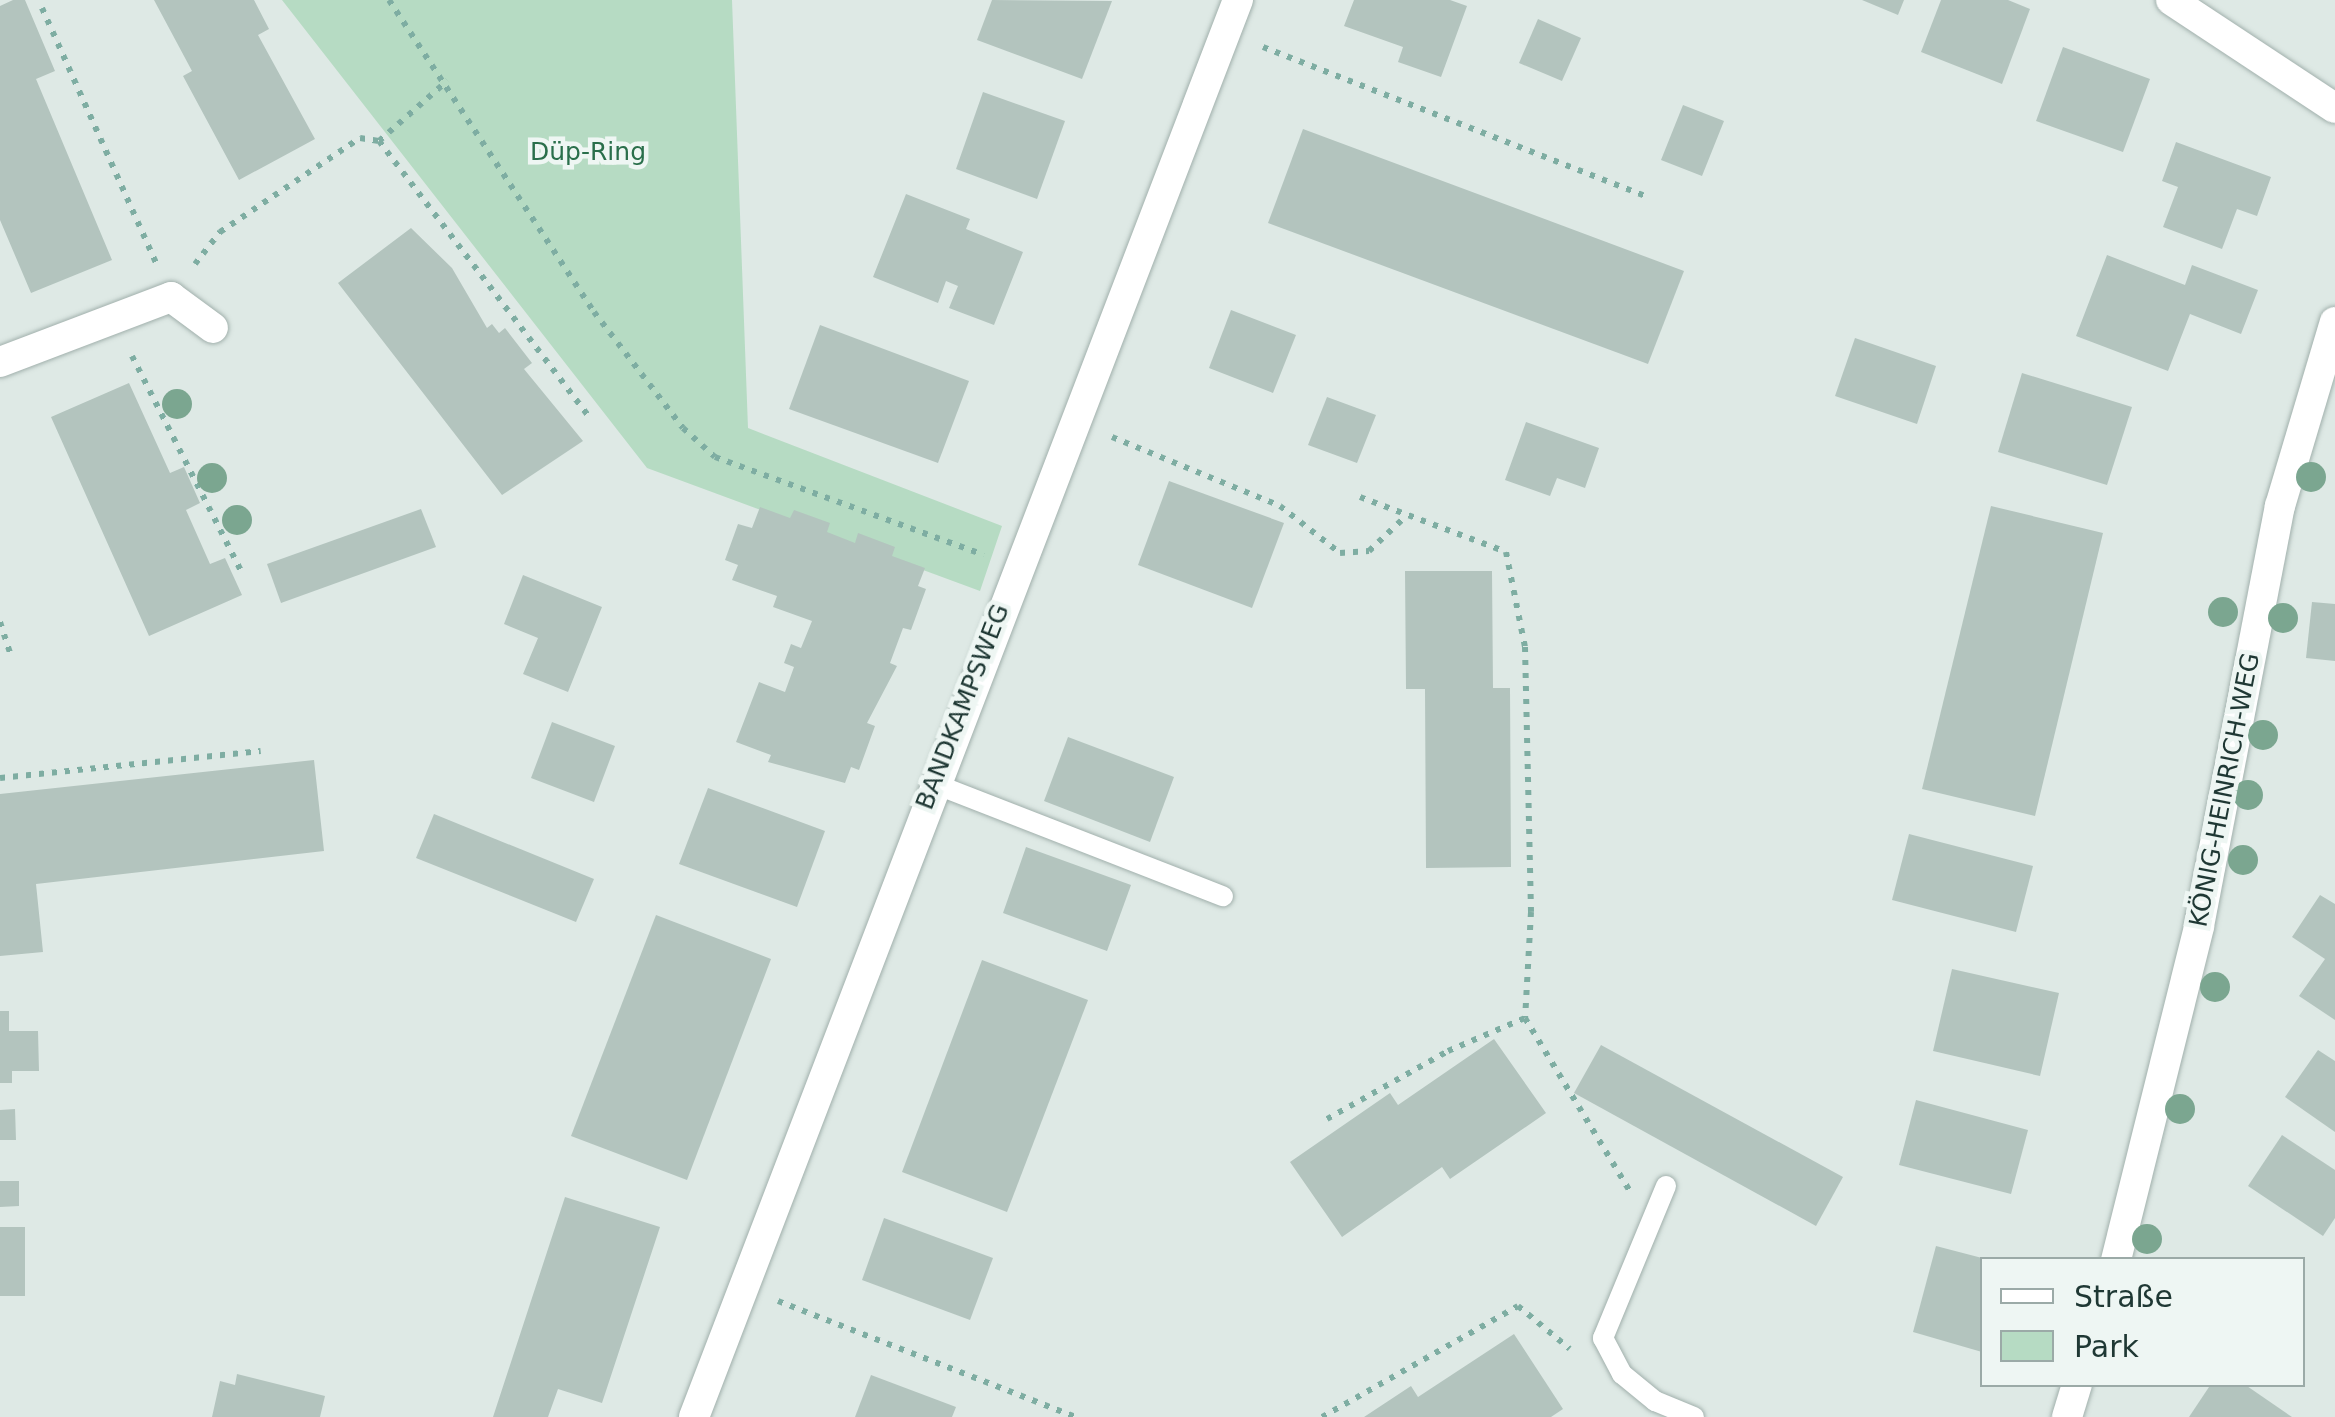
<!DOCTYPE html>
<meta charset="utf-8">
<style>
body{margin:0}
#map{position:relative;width:2335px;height:1417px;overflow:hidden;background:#dee9e5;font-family:"DejaVu Sans",sans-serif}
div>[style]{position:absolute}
.green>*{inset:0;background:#b6dbc3}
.building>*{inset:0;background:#b3c4be}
.path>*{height:6px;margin-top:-3px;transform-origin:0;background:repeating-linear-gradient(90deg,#7eada2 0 5px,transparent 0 13px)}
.roads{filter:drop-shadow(0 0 2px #a1b0ac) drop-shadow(0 0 2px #a1b0ac)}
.lane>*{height:20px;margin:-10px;padding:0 10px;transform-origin:10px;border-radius:10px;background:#fff}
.street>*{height:30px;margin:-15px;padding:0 15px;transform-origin:15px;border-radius:15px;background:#fff}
.trees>*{width:30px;height:30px;margin:-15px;border-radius:50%;background:#7ba690}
span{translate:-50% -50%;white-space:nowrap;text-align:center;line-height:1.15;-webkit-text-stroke:9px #eef6f3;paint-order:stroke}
.park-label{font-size:25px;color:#2a6f4b}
.street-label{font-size:25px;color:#1f3834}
.legend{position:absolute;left:1980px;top:1257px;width:325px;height:130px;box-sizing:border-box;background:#eef6f3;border:2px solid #9baaa7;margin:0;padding:12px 18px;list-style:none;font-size:30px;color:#1f3834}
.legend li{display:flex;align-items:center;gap:20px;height:50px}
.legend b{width:50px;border:2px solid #9baaa7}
</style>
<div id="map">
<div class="green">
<div style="clip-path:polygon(282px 0,732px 0,748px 428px,1002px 526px,980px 591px,647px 468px)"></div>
</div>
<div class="building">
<div style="clip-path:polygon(13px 0,25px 0,55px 71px,36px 79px,112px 260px,31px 293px,0 220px,0 6px)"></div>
<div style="clip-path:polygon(154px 0,254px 0,269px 29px,258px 35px,315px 139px,239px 180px,183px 76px,192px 71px)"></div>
<div style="clip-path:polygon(992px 0,1112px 1px,1082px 79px,977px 40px)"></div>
<div style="clip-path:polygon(1354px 0,1450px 0,1467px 6px,1441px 77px,1398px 62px,1403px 47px,1344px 26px)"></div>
<div style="clip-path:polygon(1862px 0,1904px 0,1898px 15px)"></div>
<div style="clip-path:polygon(1941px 0,2008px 0,2030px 9px,2002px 84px,1921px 52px)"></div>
<div style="clip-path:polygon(1538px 19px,1581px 38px,1562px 81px,1519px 63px)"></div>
<div style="clip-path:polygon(2063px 47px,2150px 79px,2123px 152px,2036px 121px)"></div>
<div style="clip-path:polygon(983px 92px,1065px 121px,1037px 199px,956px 169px)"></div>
<div style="clip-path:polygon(1683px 105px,1724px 121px,1702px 176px,1661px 160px)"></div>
<div style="clip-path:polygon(1303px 129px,1684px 271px,1648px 364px,1268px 223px)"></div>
<div style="clip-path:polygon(2176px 142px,2271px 177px,2257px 216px,2237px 209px,2222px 249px,2163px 227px,2178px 187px,2162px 181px)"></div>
<div style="clip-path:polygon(906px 194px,970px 219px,966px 229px,1023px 252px,994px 325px,949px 308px,958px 286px,946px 281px,938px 303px,873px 277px)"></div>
<div style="clip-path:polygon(411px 228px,452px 268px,487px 328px,492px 324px,499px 333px,505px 328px,532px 363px,524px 369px,583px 441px,502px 495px,338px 283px)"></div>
<div style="clip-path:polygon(2107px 255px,2185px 285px,2192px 265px,2258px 290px,2241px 334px,2190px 314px,2168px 371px,2076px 336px)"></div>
<div style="clip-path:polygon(1231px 310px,1296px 335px,1273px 393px,1209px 368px)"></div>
<div style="clip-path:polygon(820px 325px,969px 381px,938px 463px,789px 409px)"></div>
<div style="clip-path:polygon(1855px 338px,1936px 366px,1917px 424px,1835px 396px)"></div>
<div style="clip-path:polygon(2022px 373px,2132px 407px,2107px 485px,1998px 452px)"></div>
<div style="clip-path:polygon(129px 383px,170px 473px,184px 467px,200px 503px,186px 510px,210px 564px,225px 558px,242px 595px,149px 636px,51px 417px)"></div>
<div style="clip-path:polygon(1327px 397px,1376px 415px,1357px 463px,1308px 445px)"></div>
<div style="clip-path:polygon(1526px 422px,1599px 448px,1585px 488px,1557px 478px,1550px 496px,1505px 480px)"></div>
<div style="clip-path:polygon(1169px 481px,1284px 523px,1252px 608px,1138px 565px)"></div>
<div style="clip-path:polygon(1991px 506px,2103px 533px,2035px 816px,1922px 789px)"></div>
<div style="clip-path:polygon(760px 507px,790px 518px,794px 510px,830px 523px,827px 532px,855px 543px,858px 533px,895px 547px,892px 556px,925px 568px,918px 586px,926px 589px,911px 630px,903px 628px,890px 663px,897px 666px,867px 723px,875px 726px,859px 770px,851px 767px,845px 783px,768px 762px,771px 755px,736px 742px,759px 682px,785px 692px,794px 667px,784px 663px,791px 644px,801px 648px,812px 621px,773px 607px,777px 596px,732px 580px,738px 565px,725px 560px,738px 524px,752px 528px)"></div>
<div style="clip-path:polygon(421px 509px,436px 547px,281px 603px,267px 564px)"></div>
<div style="clip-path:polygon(1405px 571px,1492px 571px,1493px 688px,1510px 688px,1511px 867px,1426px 868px,1425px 689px,1406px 689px)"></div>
<div style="clip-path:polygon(523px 575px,602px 607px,568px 692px,523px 674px,538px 638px,504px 624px)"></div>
<div style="clip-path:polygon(2312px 602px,2335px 604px,2335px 661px,2306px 658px)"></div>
<div style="clip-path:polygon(552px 722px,615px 746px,594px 802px,531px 778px)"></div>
<div style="clip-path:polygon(1068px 737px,1174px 777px,1150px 842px,1044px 801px)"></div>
<div style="clip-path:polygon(314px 760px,324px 851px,36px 884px,43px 952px,0 956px,0 794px)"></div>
<div style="clip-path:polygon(708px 788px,825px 831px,797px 907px,679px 864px)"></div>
<div style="clip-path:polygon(434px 814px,594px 879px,576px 922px,416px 858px)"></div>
<div style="clip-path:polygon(1909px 834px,2033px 866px,2016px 932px,1892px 900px)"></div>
<div style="clip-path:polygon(1026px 847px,1131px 885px,1107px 951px,1003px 913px)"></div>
<div style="clip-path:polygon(2320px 895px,2335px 904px,2335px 1020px,2299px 996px,2325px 959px,2292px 937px)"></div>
<div style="clip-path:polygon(656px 915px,771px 959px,687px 1180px,571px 1136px)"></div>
<div style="clip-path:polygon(982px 960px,1088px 1000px,1007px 1212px,902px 1172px)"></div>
<div style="clip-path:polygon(1952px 969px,2059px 993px,2040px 1076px,1933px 1051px)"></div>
<div style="clip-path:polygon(0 1011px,9px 1011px,9px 1031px,38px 1031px,39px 1071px,12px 1071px,12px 1083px,0 1083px)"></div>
<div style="clip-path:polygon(1494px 1039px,1546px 1113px,1450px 1179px,1442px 1167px,1342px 1237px,1290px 1162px,1390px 1093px,1398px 1105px)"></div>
<div style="clip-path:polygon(1601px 1045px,1843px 1177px,1816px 1226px,1574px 1093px)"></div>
<div style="clip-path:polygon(2318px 1050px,2335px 1061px,2335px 1132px,2285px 1097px)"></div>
<div style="clip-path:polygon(1916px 1100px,2028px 1130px,2011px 1194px,1899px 1165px)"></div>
<div style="clip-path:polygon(15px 1109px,16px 1140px,0 1140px,0 1110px)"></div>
<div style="clip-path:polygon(2282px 1135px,2335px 1170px,2335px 1218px,2323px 1236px,2248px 1186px)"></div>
<div style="clip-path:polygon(0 1181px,19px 1181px,19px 1206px,0 1207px)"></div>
<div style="clip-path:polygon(565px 1197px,660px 1227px,602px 1403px,558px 1389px,548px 1417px,493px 1417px)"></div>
<div style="clip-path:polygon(884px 1218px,993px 1258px,970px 1320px,862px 1280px)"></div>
<div style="clip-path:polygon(0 1227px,25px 1227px,25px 1296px,0 1296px)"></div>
<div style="clip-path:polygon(1936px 1246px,1982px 1258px,1982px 1352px,1913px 1332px)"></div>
<div style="clip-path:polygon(1514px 1334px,1563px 1409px,1551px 1417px,1364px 1417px,1411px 1386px,1418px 1397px)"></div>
<div style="clip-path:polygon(237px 1374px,325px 1396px,320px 1417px,212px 1417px,220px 1381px,235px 1385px)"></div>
<div style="clip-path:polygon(871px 1375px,956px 1407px,952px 1417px,855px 1417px)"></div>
<div style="clip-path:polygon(2211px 1384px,2244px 1384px,2292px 1417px,2189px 1417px)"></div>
</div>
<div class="path">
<div style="left:389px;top:0;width:373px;rotate:56.7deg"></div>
<div style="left:594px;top:312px;width:146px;rotate:52.5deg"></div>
<div style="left:683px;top:428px;width:43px;rotate:42.2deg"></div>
<div style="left:715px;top:457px;width:286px;rotate:20deg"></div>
<div style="left:42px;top:8px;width:279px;rotate:65.9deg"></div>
<div style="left:1263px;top:47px;width:413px;rotate:21.3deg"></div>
<div style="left:379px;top:141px;width:348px;rotate:52.7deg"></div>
<div style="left:195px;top:264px;width:41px;rotate:-52deg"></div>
<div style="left:220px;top:232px;width:169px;rotate:-33.9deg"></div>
<div style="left:360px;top:138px;width:19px;rotate:9deg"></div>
<div style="left:379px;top:141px;width:91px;rotate:-41.4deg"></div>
<div style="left:132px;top:356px;width:241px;rotate:63.1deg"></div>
<div style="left:1112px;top:437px;width:182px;rotate:22.3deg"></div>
<div style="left:1280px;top:506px;width:76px;rotate:38.1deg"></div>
<div style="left:1340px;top:553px;width:29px;rotate:-4deg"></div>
<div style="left:1369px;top:551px;width:51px;rotate:-43.4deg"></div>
<div style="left:1360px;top:497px;width:156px;rotate:20.6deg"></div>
<div style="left:1506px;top:552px;width:97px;rotate:78.7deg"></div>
<div style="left:1525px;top:647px;width:265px;rotate:88.7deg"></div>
<div style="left:1531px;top:912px;width:106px;rotate:93.2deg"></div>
<div style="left:1525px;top:1018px;width:201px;rotate:58.8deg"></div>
<div style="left:0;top:622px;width:33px;rotate:72deg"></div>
<div style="left:0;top:778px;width:262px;rotate:-5.9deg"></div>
<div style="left:1327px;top:1119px;width:139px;rotate:-29.3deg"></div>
<div style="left:1448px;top:1051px;width:84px;rotate:-23.2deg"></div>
<div style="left:778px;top:1301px;width:319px;rotate:21.3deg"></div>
<div style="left:1322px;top:1417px;width:225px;rotate:-29.5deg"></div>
<div style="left:1518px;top:1306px;width:67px;rotate:39.6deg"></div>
</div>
<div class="roads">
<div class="lane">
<div style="left:935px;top:784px;width:309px;rotate:21.3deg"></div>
<div style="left:1666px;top:1186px;width:165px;rotate:112.5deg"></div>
<div style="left:1603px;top:1338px;width:41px;rotate:62.2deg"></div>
<div style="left:1622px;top:1374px;width:43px;rotate:39.3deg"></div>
<div style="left:1655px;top:1401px;width:42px;rotate:22.3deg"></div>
</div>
<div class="street">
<div style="left:2171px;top:0;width:196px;rotate:33.4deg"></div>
<div style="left:0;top:362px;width:183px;rotate:-20.8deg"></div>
<div style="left:171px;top:297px;width:52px;rotate:36.4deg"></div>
<div style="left:2116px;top:1260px;width:344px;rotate:-76deg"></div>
<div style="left:2199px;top:926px;width:428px;rotate:-79.1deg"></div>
<div style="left:2280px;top:506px;width:192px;rotate:-73.4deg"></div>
<div style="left:694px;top:1417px;width:1518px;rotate:-69deg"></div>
<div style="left:2067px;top:1417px;width:34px;rotate:-73deg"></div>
</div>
</div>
<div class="trees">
<div style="left:177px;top:404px"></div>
<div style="left:2311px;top:477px"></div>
<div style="left:212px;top:478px"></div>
<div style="left:237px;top:520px"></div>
<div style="left:2223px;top:612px"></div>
<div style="left:2283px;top:618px"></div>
<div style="left:2263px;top:735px"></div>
<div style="left:2248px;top:795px"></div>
<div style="left:2243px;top:860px"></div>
<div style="left:2215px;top:987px"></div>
<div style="left:2180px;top:1109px"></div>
<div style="left:2147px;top:1239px"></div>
</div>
<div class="park-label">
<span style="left:588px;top:152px">Düp-Ring</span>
</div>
<div class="street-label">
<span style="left:963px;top:707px;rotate:-69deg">BANDKAMPSWEG</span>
<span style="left:2225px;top:790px;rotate:-79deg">KÖNIG-HEINRICH-WEG</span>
</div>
<ul class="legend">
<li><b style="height:12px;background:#fff"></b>Straße</li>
<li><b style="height:28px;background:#b6dbc3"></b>Park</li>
</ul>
</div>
